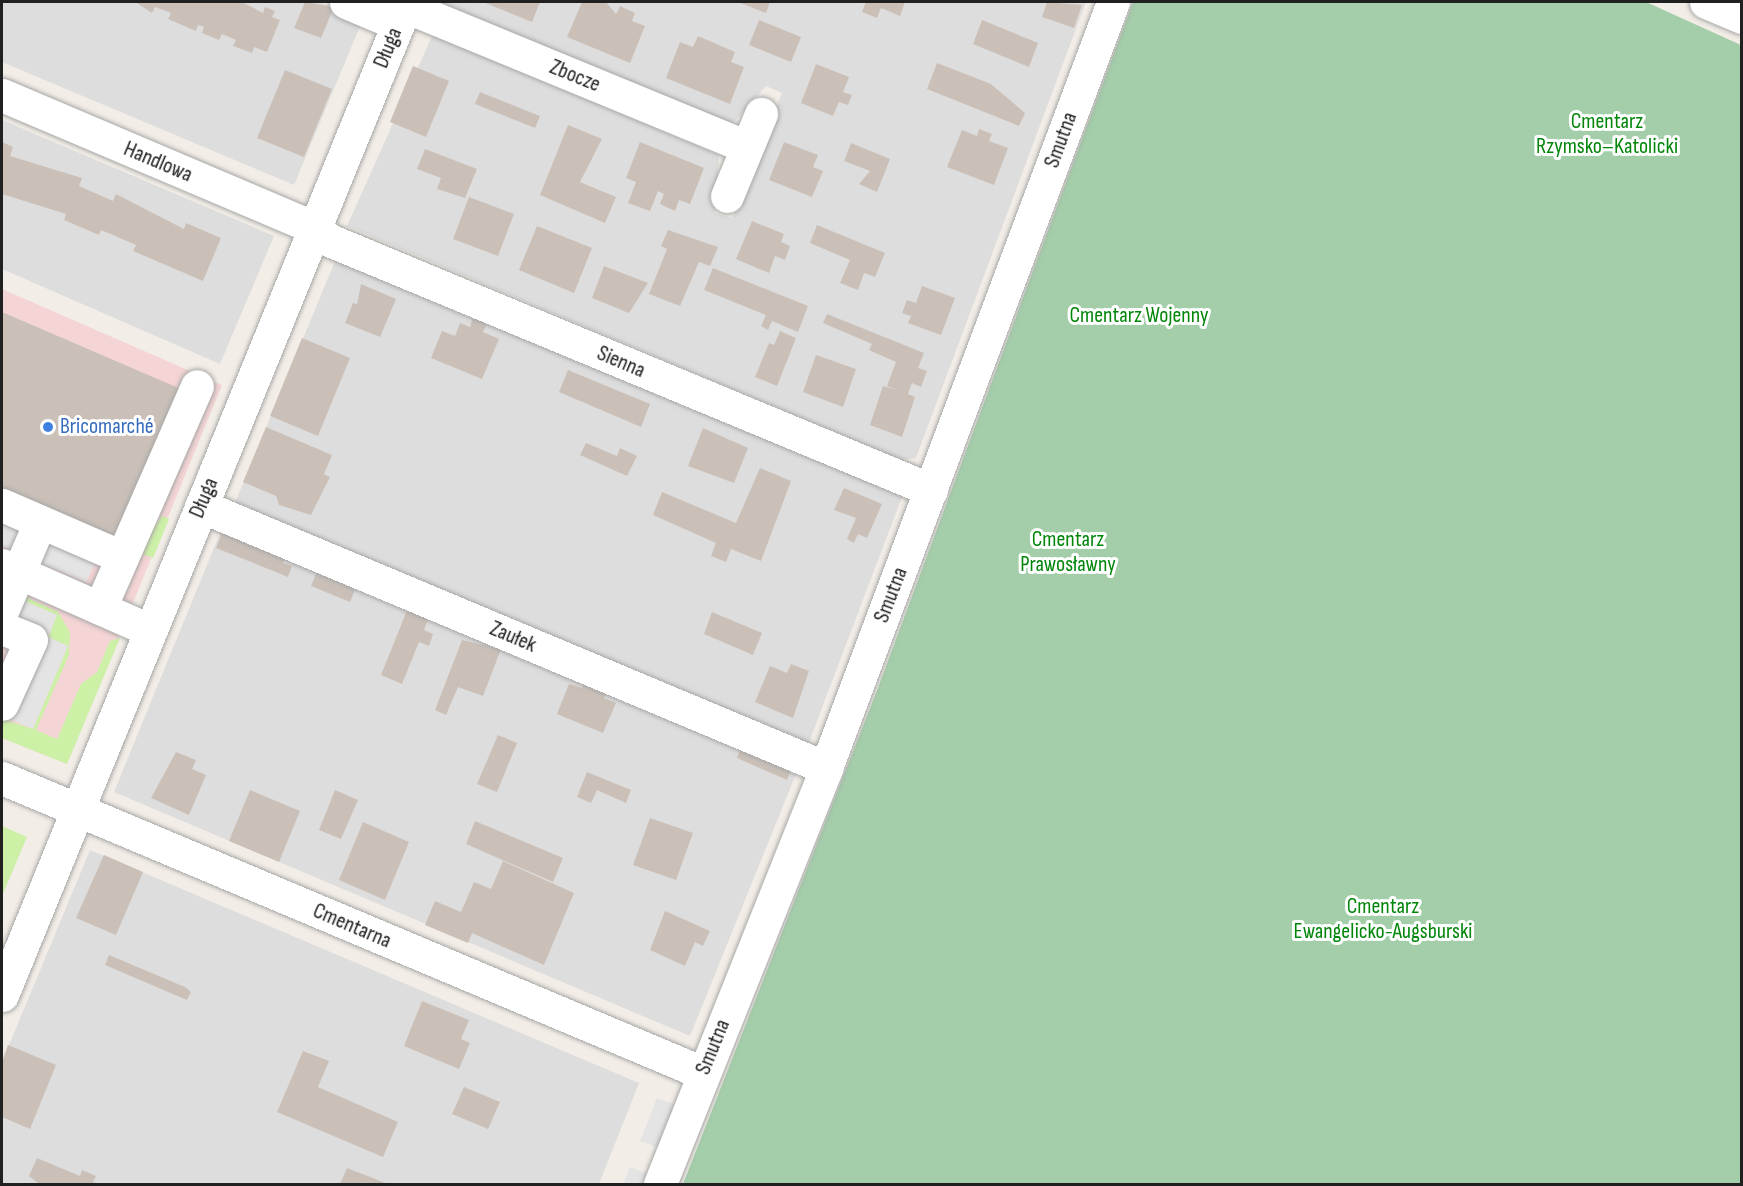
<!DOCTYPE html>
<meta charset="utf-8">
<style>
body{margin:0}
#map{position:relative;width:1743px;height:1186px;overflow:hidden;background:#f2ede6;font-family:"Sofia Sans Condensed",sans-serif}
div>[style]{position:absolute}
.residential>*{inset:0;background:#dedddd}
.commercial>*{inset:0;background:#f4d4d4}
.grass>*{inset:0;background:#cdf0a7}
.cemetery>*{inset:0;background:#a4cdaa}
.parking>*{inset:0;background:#e4e4e4}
.building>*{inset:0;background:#cac0b8}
.roads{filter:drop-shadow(0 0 2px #a7a7a7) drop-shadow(0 0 2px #a7a7a7)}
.minor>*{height:33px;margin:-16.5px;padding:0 16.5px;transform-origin:16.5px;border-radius:16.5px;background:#fff}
.dots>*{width:16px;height:16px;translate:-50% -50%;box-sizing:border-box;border:3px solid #fff;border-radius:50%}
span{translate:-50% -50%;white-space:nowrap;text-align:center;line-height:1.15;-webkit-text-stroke:6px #fff;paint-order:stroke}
.street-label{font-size:22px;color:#202020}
.park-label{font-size:22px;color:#018609}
.shop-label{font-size:22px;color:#366cbe}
.left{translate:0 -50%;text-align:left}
.frame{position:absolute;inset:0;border:3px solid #202020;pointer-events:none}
</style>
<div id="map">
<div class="residential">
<div style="clip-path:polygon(2px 2px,320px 2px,363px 19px,294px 185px,2px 62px)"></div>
<div style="clip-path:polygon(442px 2px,1086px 2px,916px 458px,901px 460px,347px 226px,433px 34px,719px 155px,715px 213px,732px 218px,782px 93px,766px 86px,725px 132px,438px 11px)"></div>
<div style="clip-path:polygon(2px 120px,274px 236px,220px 364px,2px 269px)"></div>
<div style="clip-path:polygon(338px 254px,895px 487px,902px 497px,808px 745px,232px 510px)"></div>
<div style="clip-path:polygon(225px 521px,798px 769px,690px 1036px,114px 792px)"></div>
<div style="clip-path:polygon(90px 850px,639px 1083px,599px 1184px,2px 1184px,2px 1062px)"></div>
</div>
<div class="commercial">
<div style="clip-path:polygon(2px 289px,222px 385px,67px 764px,2px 738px)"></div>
</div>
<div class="grass">
<div style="clip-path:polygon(162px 516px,169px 519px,153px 558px,136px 551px)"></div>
<div style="clip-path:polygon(26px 597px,58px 612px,70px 632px,69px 655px,36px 730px,57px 739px,81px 684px,97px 672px,110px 641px,120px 638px,67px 764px,2px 738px,2px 719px,33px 729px,68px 646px,48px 637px,57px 615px,24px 601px)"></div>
<div style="clip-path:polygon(2px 826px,27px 837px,2px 896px)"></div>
</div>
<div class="cemetery">
<div style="clip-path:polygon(1133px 2px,1646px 2px,1741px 45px,1741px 1184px,683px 1184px,876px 693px)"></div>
</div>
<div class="parking">
<div style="clip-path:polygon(2px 522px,20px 530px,12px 550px,2px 546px)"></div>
<div style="clip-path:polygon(49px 542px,95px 562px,86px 582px,40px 563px)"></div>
<div style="clip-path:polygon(24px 601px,57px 615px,49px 635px,15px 621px)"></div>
<div style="clip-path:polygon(48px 637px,68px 646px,33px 729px,12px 720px)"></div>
<div style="clip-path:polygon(657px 1098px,676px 1105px,659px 1148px,640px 1141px)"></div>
<div style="clip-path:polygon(630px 1167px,648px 1174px,644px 1184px,623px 1184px)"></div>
</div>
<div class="building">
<div style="clip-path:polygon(135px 2px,242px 2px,263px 13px,265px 7px,275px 11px,272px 17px,280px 20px,267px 52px,254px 47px,252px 53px,233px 46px,236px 40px,222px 34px,219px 40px,202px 33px,204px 27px,198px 25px,196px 31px,168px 19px,171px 13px,155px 7px,152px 13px)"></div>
<div style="clip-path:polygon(305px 2px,334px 7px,321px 38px,294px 28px)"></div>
<div style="clip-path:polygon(483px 2px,540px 2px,532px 22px)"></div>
<div style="clip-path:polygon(582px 2px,606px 2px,616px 14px,620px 6px,635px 13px,632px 21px,645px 26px,630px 63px,567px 37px)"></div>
<div style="clip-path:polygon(738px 2px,770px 2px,766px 13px)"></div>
<div style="clip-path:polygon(866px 2px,905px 2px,900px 16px,881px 8px,877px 18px,862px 12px)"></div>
<div style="clip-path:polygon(1047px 2px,1082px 5px,1074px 28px,1042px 17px)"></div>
<div style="clip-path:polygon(759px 20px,801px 37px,791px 62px,749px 45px)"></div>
<div style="clip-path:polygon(982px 20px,1038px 43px,1029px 67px,973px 44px)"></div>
<div style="clip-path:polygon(698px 36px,735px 52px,731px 62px,744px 67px,730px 104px,666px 78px,680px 42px,693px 47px)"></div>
<div style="clip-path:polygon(937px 63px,991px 84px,1025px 113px,1019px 126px,927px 89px)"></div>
<div style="clip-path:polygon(816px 64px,849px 77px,843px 92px,852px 95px,848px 105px,839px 102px,833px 116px,801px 103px)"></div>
<div style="clip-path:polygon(413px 66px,449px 81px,426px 137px,390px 122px)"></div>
<div style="clip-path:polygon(285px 70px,332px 89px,304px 157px,257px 138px)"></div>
<div style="clip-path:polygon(480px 92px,540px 116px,535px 128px,475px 104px)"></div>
<div style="clip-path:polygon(568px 125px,602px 139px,580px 182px,616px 197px,605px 223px,540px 195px)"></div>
<div style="clip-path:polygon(979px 129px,992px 134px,989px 141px,1008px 148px,994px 185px,947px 167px,962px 130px,977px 136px)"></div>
<div style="clip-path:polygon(2px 142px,13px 147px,10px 156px,82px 178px,79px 186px,113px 201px,116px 194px,184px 229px,186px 223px,221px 238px,203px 281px,133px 251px,136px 245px,101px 230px,99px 235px,64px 220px,66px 214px,2px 194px)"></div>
<div style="clip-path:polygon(640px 142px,704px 168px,690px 204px,679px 200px,675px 211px,660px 204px,664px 194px,658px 191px,650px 211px,628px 203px,636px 182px,626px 178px)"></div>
<div style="clip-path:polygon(784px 142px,818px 155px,813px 167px,823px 171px,812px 197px,769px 180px)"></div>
<div style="clip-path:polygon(851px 143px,890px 159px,877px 192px,859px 184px,870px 171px,844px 161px)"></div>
<div style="clip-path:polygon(425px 149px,477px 169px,465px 198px,437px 189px,441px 178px,417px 169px)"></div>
<div style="clip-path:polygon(469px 197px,514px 214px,498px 256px,453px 239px)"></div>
<div style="clip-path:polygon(752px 221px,784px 234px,781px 242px,790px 246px,785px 260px,775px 256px,769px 273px,736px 259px)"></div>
<div style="clip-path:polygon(817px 225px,885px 253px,875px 277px,864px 273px,858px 290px,840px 283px,850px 260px,810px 243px)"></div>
<div style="clip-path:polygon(537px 226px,592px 248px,574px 293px,519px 270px)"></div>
<div style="clip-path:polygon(668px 230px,718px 247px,710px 266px,699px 262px,680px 306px,649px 294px,667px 249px,661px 246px)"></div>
<div style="clip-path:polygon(604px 266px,648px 283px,629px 313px,592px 298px)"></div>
<div style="clip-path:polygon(713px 268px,808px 306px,798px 332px,772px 321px,768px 330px,761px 326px,766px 315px,704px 290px)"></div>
<div style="clip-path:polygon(361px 284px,396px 299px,380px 337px,345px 323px,353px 303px,357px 304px)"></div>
<div style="clip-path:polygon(922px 286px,955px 298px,941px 335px,908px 323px,911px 316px,902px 313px,907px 300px,916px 303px)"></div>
<div style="clip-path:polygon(2px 312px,183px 390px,118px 542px,2px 491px)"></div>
<div style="clip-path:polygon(827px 314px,924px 353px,918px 368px,927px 371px,921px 387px,912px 383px,908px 394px,915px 397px,902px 437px,870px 425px,883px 386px,897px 390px,887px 386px,896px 362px,869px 350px,872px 344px,823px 323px)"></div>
<div style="clip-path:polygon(473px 317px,487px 323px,483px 332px,499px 339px,482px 379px,431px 358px,442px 331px,455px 336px,460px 323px,470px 327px)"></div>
<div style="clip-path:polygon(780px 331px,796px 338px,777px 386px,755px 377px,769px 343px,774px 345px)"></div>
<div style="clip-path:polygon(302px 338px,350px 358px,318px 436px,270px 416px)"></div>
<div style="clip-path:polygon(816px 355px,856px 369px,843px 407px,803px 392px)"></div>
<div style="clip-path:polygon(568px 370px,650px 404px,641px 427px,559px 392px)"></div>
<div style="clip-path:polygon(266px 427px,332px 455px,324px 474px,330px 477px,311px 515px,279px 505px,276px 496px,243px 482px)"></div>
<div style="clip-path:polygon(703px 428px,748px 448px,734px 483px,688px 466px)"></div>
<div style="clip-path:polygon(586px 443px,617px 456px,620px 448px,637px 456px,627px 476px,580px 455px)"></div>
<div style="clip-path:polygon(760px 468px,791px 481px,761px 561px,731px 549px,726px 562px,711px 556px,716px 543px,653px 515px,662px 492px,736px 523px)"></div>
<div style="clip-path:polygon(844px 488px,882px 504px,867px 538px,858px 534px,854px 543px,847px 539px,856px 518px,834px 510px)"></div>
<div style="clip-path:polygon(226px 523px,289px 548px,283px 563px,292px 566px,288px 577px,216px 548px)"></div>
<div style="clip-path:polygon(320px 564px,359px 580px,350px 602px,311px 586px)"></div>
<div style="clip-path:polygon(410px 603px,431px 612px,424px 630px,433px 634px,429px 646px,419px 642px,402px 684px,381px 675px)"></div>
<div style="clip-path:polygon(712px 612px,762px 633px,753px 655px,704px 634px)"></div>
<div style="clip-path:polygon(462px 640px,501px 649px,483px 696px,458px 687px,446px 715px,435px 710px)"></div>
<div style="clip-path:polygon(791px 664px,809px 671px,793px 718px,755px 702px,770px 666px,787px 673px)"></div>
<div style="clip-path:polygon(584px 682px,607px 692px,604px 698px,616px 703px,603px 733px,557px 714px,569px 684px,582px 688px)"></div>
<div style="clip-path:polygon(498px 735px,517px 743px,497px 792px,477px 784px)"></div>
<div style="clip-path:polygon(745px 738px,795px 760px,787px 780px,737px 758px)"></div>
<div style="clip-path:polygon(176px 752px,196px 760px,192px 769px,206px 775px,189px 815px,151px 798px)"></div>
<div style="clip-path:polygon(587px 772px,631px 790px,626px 803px,597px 790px,591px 803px,577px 797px)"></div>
<div style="clip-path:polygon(250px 790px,300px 811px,279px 862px,229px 841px)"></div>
<div style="clip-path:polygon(335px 790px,358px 800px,341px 839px,319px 830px)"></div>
<div style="clip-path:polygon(650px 818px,693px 833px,676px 880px,633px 865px)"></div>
<div style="clip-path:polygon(475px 821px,563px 858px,553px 882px,466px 844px)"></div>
<div style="clip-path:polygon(363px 822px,409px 842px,385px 900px,339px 880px)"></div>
<div style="clip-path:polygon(104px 855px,143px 872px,116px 935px,76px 918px)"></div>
<div style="clip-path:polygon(503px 861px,574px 893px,544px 965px,472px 933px,468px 943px,425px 925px,435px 901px,461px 912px,474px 882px,491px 889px)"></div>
<div style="clip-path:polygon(665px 911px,710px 931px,703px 946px,695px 942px,685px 966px,650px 950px)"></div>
<div style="clip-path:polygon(109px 955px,185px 987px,191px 992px,187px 1000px,105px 965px)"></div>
<div style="clip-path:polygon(422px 1001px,469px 1020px,461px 1039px,470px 1043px,459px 1069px,404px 1046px)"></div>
<div style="clip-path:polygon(8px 1045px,56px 1065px,30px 1129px,2px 1117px,2px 1062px)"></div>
<div style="clip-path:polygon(303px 1051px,329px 1061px,318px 1087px,398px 1122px,383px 1157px,277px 1112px)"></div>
<div style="clip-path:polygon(464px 1087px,500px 1102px,488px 1129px,452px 1114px)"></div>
<div style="clip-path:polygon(37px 1158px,80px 1176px,82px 1170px,96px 1176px,93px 1182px,99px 1184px,39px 1184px,29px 1176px)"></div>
<div style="clip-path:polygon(347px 1168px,388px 1184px,340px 1184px)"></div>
</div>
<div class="roads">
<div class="minor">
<div style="left:346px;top:2px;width:56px;rotate:22.9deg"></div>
<div style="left:1706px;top:2px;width:39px;rotate:23deg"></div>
<div style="left:405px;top:6px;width:368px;rotate:22.4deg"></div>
<div style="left:2px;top:95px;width:340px;rotate:23deg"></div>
<div style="left:315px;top:228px;width:18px;rotate:41deg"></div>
<div style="left:329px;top:240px;width:652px;rotate:22.55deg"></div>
<div style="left:727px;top:196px;width:89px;rotate:-67.5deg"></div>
<div style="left:2px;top:505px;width:131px;rotate:23.4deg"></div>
<div style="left:201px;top:506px;width:678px;rotate:22.74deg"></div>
<div style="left:2px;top:565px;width:158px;rotate:23.8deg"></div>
<div style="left:100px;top:608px;width:242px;rotate:-66.4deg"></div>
<div style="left:2px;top:611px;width:97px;rotate:-66.9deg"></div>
<div style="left:2px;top:628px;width:31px;rotate:22deg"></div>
<div style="left:31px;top:640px;width:70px;rotate:114.4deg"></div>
<div style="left:2px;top:778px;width:761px;rotate:22.82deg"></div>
<div style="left:2px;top:995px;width:1072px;rotate:-67.81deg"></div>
<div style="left:660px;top:1184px;width:448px;rotate:-68.2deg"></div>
<div style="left:826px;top:768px;width:818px;rotate:-69.46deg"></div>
</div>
</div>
<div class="dots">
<div style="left:48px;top:427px;background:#3f7fe0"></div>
</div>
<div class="street-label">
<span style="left:388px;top:48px;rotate:-68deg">Długa</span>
<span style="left:575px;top:76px;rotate:22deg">Zbocze</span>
<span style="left:1061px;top:140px;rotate:-70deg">Smutna</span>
<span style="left:158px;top:162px;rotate:23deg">Handlowa</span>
<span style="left:621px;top:362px;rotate:23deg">Sienna</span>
<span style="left:204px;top:498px;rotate:-67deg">Długa</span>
<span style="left:891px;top:595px;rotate:-69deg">Smutna</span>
<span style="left:513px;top:637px;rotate:23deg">Zaułek</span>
<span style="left:352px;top:926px;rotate:23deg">Cmentarna</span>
<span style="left:713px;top:1047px;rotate:-68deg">Smutna</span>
</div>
<div class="park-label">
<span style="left:1607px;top:134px">Cmentarz<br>Rzymsko–Katolicki</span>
<span style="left:1139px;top:316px">Cmentarz Wojenny</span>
<span style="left:1068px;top:552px">Cmentarz<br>Prawosławny</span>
<span style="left:1383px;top:919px">Cmentarz<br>Ewangelicko-Augsburski</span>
</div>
<div class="shop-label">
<span class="left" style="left:60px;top:427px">Bricomarché</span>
</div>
<div class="frame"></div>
</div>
